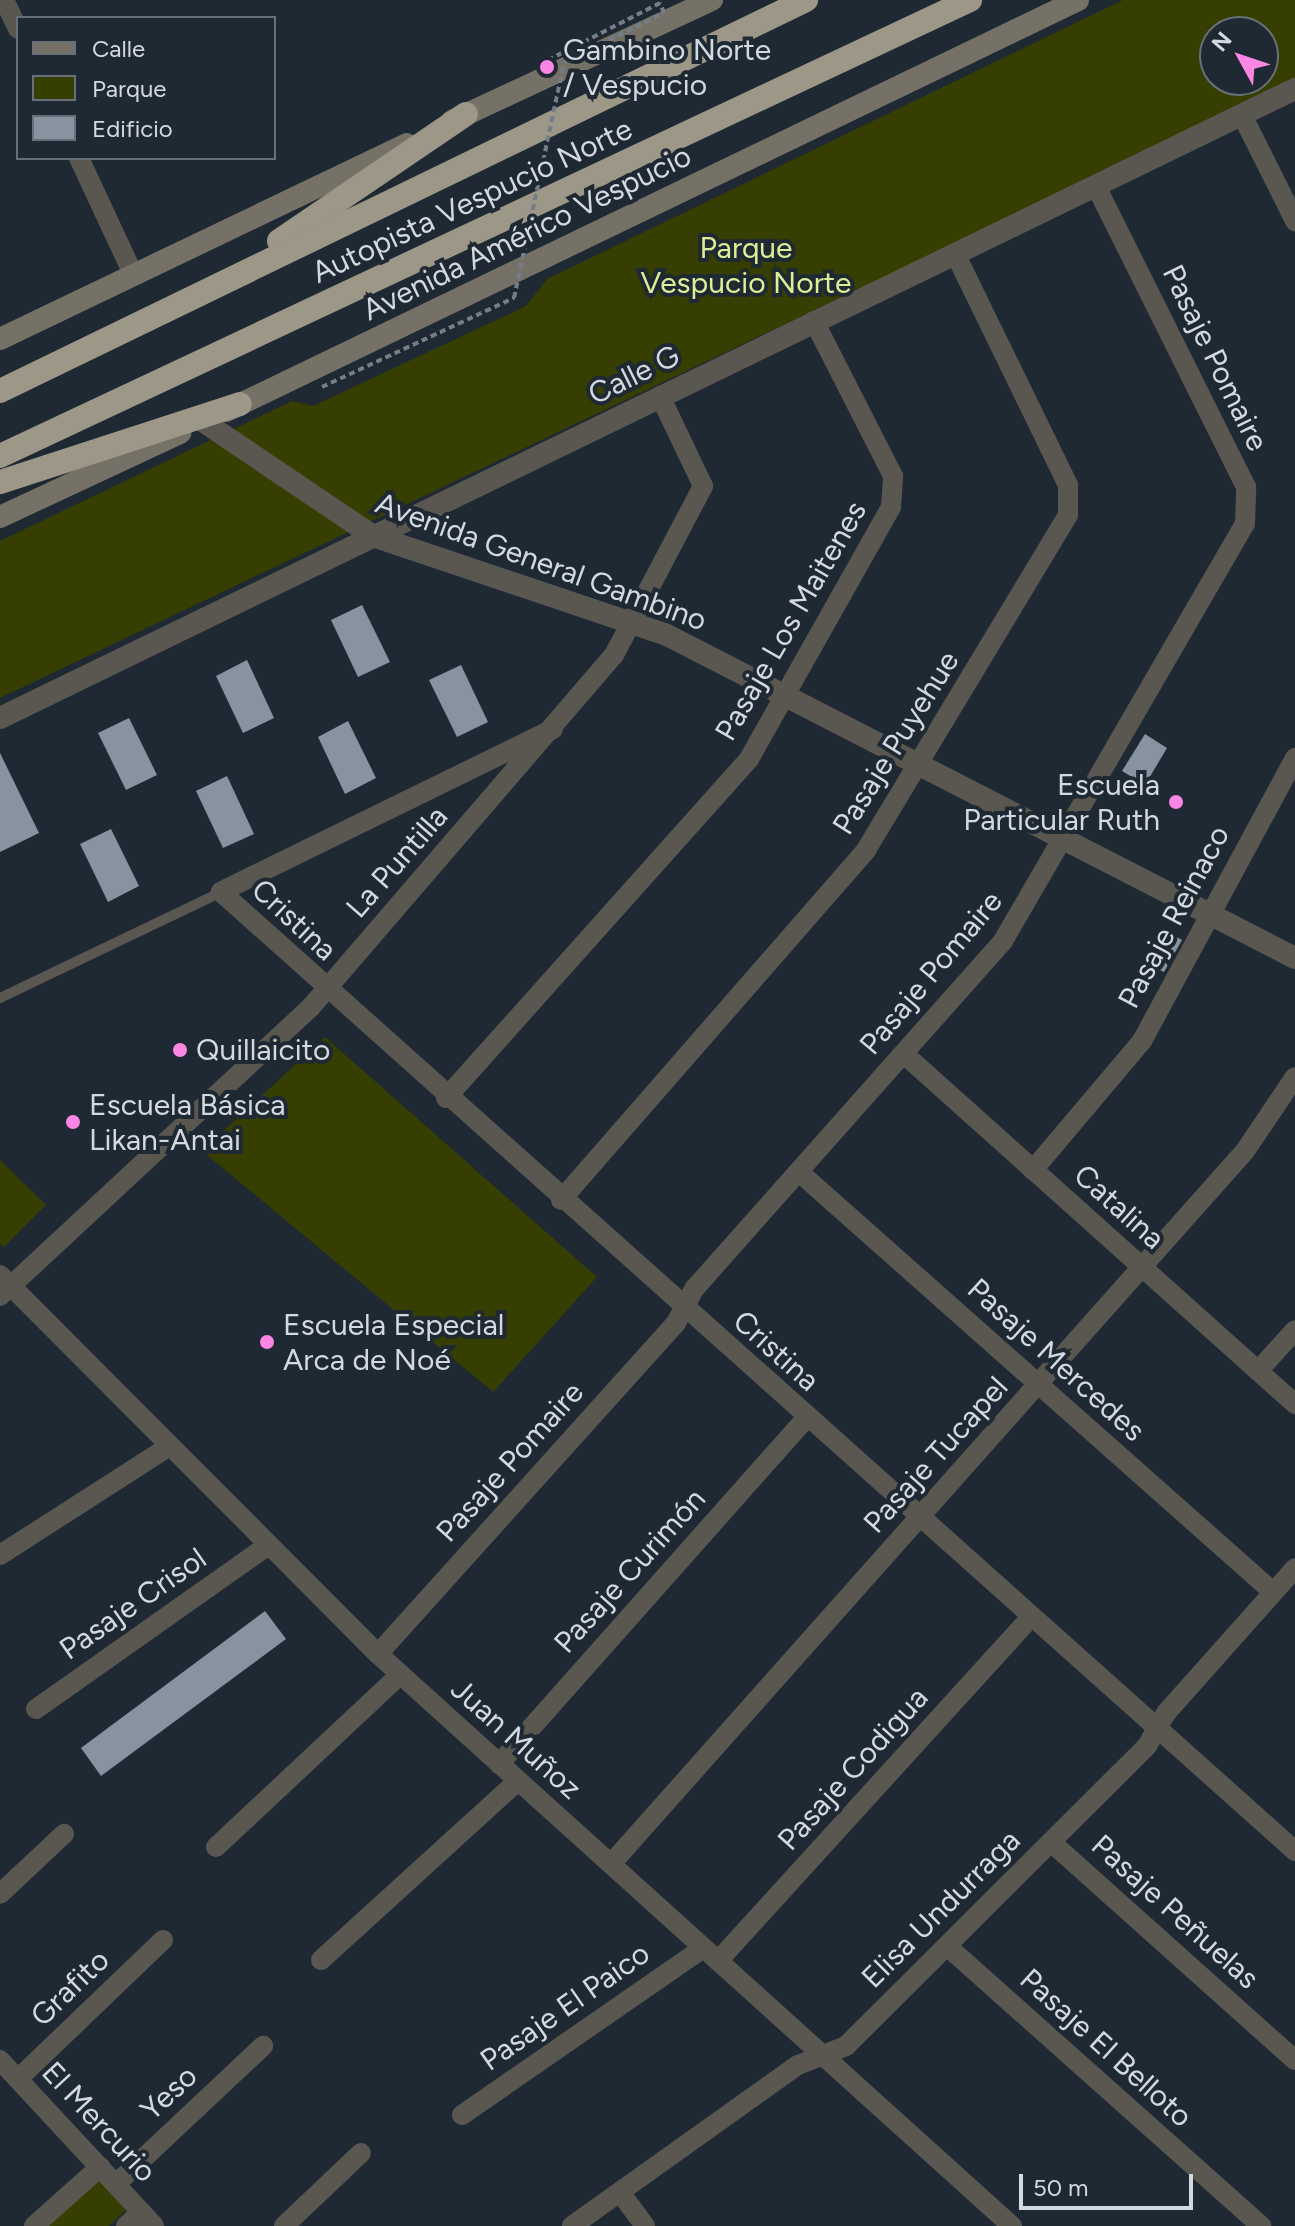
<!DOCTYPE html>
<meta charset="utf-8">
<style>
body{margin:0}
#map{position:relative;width:1295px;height:2226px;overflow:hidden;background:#1f2933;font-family:Figtree,sans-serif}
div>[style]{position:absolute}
.green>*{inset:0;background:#363e01}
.building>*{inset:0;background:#8793a0}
.service>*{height:10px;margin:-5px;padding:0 5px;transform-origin:5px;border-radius:5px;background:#595750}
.minor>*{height:20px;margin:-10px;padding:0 10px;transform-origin:10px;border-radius:10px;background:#595750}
.tertiary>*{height:22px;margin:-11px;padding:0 11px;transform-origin:11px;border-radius:11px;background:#595750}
.secondary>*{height:22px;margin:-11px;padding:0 11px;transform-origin:11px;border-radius:11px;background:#757167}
.motorway>*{height:24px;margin:-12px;padding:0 12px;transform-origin:12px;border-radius:12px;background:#9d9788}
.path-bridge>*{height:4px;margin-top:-2px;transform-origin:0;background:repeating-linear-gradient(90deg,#757e86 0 6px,transparent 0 10px)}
.dots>*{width:22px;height:22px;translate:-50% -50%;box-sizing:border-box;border:4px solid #1f2933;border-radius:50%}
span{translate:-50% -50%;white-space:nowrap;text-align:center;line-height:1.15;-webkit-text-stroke:8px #1f2933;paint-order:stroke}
.poi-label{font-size:30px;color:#d2d9df}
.left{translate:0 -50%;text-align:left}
.right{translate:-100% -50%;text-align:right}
.street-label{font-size:30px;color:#d2d9df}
.park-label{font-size:30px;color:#deee97}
.legend{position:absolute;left:16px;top:16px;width:260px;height:144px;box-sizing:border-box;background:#1f2933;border:2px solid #676f78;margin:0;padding:10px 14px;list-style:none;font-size:24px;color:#d2d9df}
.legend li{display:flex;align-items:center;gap:16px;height:40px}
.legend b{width:40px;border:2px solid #676f78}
.north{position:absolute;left:1199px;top:16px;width:80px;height:80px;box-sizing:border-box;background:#1f2933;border:2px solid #676f78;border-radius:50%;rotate:310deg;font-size:22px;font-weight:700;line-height:32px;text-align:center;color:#d2d9df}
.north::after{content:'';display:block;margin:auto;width:28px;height:36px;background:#fc86e4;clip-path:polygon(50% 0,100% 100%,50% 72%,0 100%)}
.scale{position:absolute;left:1019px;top:2174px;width:174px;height:36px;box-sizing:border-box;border:4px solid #d2d9df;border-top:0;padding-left:10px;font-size:24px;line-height:28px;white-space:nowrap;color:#d2d9df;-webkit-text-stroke:6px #1f2933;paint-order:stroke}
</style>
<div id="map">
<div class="green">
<div style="clip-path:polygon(evenodd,1123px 0,1295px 0,1295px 81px,0 698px,0 541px,292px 401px,313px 406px,526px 306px,547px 279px,1123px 0,1215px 32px,1263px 32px,1263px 80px,1215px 80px,1215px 32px)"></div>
<div style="clip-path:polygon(325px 1037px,597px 1277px,493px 1392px,202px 1151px)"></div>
<div style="clip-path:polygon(0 1160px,46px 1205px,4px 1247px,0 1244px)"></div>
<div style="clip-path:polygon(98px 2180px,126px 2210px,109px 2226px,49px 2226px)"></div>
</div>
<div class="building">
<div style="clip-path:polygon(362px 605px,390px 662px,358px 677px,331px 620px)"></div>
<div style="clip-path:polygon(247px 660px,274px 718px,243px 733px,216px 676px)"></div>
<div style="clip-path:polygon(461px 665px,488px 722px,457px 737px,429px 680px)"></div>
<div style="clip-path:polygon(129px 718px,157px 775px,126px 790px,98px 733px)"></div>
<div style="clip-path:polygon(348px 721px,376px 778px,345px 794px,318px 737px)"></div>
<div style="clip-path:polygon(1145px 734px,1167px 748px,1145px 785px,1122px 771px)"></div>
<div style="clip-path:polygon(0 753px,39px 833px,0 852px)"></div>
<div style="clip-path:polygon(227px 776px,254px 834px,223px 848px,196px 791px)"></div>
<div style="clip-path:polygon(111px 829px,139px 886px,108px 902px,80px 844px)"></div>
<div style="clip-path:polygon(1164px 930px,1182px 940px,1164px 972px,1146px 963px)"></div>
<div style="clip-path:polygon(265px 1611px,286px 1639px,101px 1776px,81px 1748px)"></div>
</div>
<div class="service">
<div style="left:0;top:998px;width:245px;rotate:-25.6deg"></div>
</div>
<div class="minor">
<div style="left:4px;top:0;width:32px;rotate:64deg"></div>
<div style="left:1242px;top:115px;width:119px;rotate:63.4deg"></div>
<div style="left:79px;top:158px;width:128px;rotate:65deg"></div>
<div style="left:553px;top:729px;width:370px;rotate:153.9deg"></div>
<div style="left:221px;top:892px;width:1440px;rotate:41.76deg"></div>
<div style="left:904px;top:1054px;width:525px;rotate:41.83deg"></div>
<div style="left:446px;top:1098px;width:455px;rotate:-48.2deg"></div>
<div style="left:749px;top:759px;width:289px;rotate:-60.6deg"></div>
<div style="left:891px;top:507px;width:31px;rotate:-86deg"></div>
<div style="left:893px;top:476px;width:174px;rotate:-117deg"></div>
<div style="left:1033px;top:1170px;width:169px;rotate:-49.8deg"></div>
<div style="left:1142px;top:1041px;width:322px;rotate:-61.6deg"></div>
<div style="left:799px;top:1172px;width:633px;rotate:41.54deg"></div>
<div style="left:561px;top:1200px;width:464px;rotate:-48.9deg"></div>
<div style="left:866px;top:850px;width:391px;rotate:-58.9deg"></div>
<div style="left:1068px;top:515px;width:30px;rotate:-90deg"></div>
<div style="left:1068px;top:485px;width:256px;rotate:-116deg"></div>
<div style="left:0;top:1275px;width:535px;rotate:45.08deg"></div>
<div style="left:378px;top:1654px;width:854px;rotate:42.06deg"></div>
<div style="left:0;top:1296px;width:425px;rotate:-42.9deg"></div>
<div style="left:311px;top:1007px;width:464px;rotate:-49.3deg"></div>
<div style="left:614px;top:655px;width:191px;rotate:-62.2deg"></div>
<div style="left:703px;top:486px;width:100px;rotate:-115.5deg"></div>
<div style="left:1258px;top:1371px;width:55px;rotate:-47.9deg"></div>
<div style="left:0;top:1555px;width:200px;rotate:-32.7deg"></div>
<div style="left:378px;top:1654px;width:445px;rotate:-48deg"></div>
<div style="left:676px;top:1323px;width:40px;rotate:-62deg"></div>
<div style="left:695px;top:1288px;width:464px;rotate:-48.4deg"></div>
<div style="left:1003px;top:941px;width:482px;rotate:-59.9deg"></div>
<div style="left:1245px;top:524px;width:37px;rotate:-88deg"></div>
<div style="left:1246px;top:487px;width:336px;rotate:-116.5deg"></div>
<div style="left:36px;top:1709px;width:281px;rotate:-35.2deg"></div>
<div style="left:499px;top:1764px;width:463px;rotate:-48.4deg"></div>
<div style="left:1051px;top:1842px;width:327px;rotate:41.8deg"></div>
<div style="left:216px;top:1847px;width:252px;rotate:-43.1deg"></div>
<div style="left:611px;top:1864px;width:954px;rotate:-48.36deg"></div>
<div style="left:1245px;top:1151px;width:89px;rotate:-56deg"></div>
<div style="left:0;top:1894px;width:88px;rotate:-43.2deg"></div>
<div style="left:947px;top:1946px;width:421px;rotate:41.7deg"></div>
<div style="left:321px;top:1960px;width:266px;rotate:-42.3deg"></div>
<div style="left:718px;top:1961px;width:465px;rotate:-47.7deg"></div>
<div style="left:0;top:2060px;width:226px;rotate:47.1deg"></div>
<div style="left:18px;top:2079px;width:201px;rotate:-43.8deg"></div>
<div style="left:462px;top:2115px;width:293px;rotate:-34.7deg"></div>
<div style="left:116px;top:2184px;width:202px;rotate:-43.2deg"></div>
<div style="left:620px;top:2192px;width:42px;rotate:53.7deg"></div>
<div style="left:34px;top:2226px;width:89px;rotate:-41.8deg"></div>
<div style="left:126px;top:2226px;width:21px;rotate:-43deg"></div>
<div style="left:284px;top:2226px;width:106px;rotate:-43.5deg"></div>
<div style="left:572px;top:2226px;width:277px;rotate:-35.5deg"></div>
<div style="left:798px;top:2065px;width:52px;rotate:-21.6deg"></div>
<div style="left:846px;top:2046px;width:425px;rotate:-44.9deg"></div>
<div style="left:1147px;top:1746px;width:38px;rotate:-60deg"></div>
<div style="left:1166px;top:1713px;width:194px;rotate:-48.3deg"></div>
</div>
<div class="tertiary">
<div style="left:204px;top:422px;width:204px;rotate:34deg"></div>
<div style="left:373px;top:536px;width:308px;rotate:18.6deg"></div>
<div style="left:665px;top:634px;width:708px;rotate:27.22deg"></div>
<div style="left:0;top:718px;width:1440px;rotate:-25.91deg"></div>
</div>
<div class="secondary">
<div style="left:452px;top:121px;width:287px;rotate:-25deg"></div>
<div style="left:0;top:339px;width:451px;rotate:-25.6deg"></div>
<div style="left:226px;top:411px;width:946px;rotate:-25.75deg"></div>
<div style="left:0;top:517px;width:199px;rotate:-25deg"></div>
</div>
<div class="motorway">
<div style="left:279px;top:241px;width:226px;rotate:-34.2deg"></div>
<div style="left:0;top:391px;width:896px;rotate:-25.88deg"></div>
<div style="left:0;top:456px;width:1072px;rotate:-25.18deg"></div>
<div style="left:0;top:482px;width:252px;rotate:-18deg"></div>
</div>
<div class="path-bridge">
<div style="left:322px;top:387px;width:212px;rotate:-24.9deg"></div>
<div style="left:514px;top:298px;width:241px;rotate:-78deg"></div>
<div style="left:564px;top:62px;width:111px;rotate:-26.1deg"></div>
<div style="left:664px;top:13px;width:11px;rotate:-112deg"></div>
<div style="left:660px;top:3px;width:128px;rotate:153deg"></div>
</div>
<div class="dots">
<div style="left:547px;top:67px;background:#fc86e4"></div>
<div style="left:1176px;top:802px;background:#fc86e4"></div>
<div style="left:180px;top:1050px;background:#fc86e4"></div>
<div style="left:73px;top:1122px;background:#fc86e4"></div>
<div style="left:267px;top:1342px;background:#fc86e4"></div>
</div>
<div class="poi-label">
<span class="left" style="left:563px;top:67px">Gambino Norte<br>/ Vespucio</span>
<span class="right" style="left:1160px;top:802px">Escuela<br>Particular Ruth</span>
<span class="left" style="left:196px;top:1050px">Quillaicito</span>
<span class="left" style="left:89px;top:1122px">Escuela Básica<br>Likan-Antai</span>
<span class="left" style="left:283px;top:1342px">Escuela Especial<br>Arca de Noé</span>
</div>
<div class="street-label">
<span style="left:472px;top:201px;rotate:-25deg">Autopista Vespucio Norte</span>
<span style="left:527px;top:233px;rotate:-26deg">Avenida Américo Vespucio</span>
<span style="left:1215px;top:358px;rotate:64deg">Pasaje Pomaire</span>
<span style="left:634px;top:375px;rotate:-26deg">Calle G</span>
<span style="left:541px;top:562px;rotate:20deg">Avenida General Gambino</span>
<span style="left:791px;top:621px;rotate:-60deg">Pasaje Los Maitenes</span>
<span style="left:896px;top:743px;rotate:-58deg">Pasaje Puyehue</span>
<span style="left:397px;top:862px;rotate:-49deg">La Puntilla</span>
<span style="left:1174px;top:917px;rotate:-62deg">Pasaje Reinaco</span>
<span style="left:294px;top:920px;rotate:43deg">Cristina</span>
<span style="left:931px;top:973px;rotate:-50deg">Pasaje Pomaire</span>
<span style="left:1119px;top:1207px;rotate:42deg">Catalina</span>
<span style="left:776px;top:1351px;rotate:42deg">Cristina</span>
<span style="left:1056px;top:1360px;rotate:42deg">Pasaje Mercedes</span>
<span style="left:936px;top:1455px;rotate:-48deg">Pasaje Tucapel</span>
<span style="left:510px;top:1462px;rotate:-48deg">Pasaje Pomaire</span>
<span style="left:630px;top:1571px;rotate:-48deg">Pasaje Curimón</span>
<span style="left:133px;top:1604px;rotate:-35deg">Pasaje Crisol</span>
<span style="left:516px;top:1739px;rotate:42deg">Juan Muñoz</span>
<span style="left:853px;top:1769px;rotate:-48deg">Pasaje Codigua</span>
<span style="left:941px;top:1909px;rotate:-45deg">Elisa Undurraga</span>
<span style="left:1175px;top:1912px;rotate:42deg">Pasaje Peñuelas</span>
<span style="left:70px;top:1988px;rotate:-44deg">Grafito</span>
<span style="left:565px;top:2007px;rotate:-35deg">Pasaje El Paico</span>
<span style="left:1106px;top:2048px;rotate:42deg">Pasaje El Belloto</span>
<span style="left:169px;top:2093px;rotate:-43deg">Yeso</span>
<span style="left:99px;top:2122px;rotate:47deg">El Mercurio</span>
</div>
<div class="park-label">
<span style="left:746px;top:265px">Parque<br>Vespucio Norte</span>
</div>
<ul class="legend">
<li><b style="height:10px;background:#757167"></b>Calle</li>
<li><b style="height:22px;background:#363e01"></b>Parque</li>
<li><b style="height:22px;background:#8793a0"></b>Edificio</li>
</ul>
<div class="north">N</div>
<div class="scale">50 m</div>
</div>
